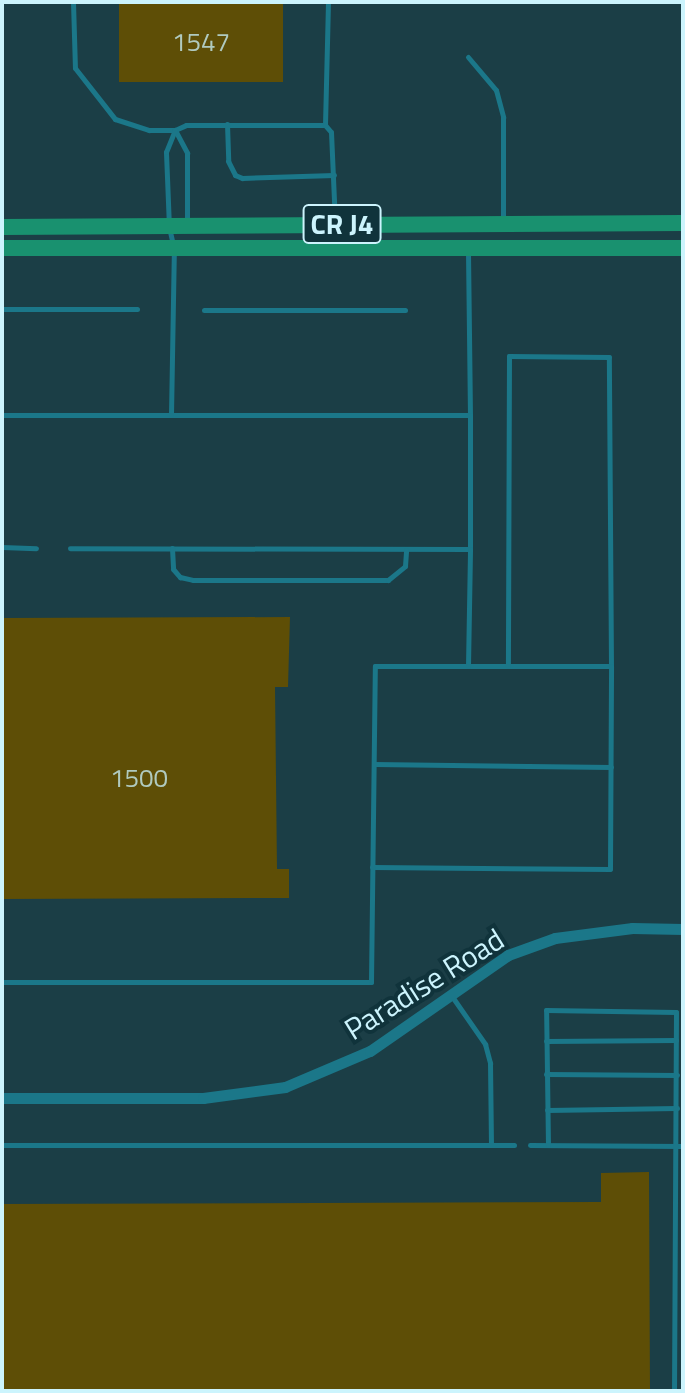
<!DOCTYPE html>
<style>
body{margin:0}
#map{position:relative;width:685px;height:1393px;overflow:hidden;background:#1b3e46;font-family:"Titillium Web",sans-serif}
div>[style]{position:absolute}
.building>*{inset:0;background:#5e4e06}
.lane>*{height:5px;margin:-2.5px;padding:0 2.5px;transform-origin:2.5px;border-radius:2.5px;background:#1b7789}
.street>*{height:11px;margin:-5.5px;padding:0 5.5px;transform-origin:5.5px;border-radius:5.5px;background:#1b7789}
.primary>*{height:16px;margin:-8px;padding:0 8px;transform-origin:8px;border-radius:8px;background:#19916f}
span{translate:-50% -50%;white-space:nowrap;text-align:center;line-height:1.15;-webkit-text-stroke:8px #10333b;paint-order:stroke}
.number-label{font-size:26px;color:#b0cabf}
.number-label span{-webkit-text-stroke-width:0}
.shield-label span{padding:2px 6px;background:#10333b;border:2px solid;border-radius:6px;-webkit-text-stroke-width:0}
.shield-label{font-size:28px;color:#ccf4fd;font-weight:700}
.street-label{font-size:30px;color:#ccf4fd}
.frame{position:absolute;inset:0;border:4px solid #ccf4fd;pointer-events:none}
</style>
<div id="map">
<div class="building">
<div style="clip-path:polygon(119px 2px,283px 2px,283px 82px,119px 82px)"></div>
<div style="clip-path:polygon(290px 617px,288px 687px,275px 687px,277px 869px,289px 869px,289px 898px,2px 899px,2px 618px)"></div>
<div style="clip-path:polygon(649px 1172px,650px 1391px,2px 1391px,2px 1204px,601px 1202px,601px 1173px)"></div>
</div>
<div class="lane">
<div style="left:73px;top:2px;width:66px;rotate:88.3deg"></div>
<div style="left:75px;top:68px;width:65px;rotate:51.9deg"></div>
<div style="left:115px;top:119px;width:36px;rotate:18deg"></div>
<div style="left:149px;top:130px;width:26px"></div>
<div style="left:175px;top:130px;width:12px;rotate:-24deg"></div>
<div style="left:186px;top:125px;width:139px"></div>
<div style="left:325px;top:125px;width:9px;rotate:49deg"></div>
<div style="left:331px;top:132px;width:91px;rotate:87.5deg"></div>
<div style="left:468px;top:57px;width:43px;rotate:49.7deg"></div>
<div style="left:496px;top:90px;width:28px;rotate:75deg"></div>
<div style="left:503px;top:117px;width:104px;rotate:90deg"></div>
<div style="left:227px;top:124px;width:37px;rotate:88deg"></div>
<div style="left:228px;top:161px;width:16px;rotate:63deg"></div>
<div style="left:235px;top:175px;width:8px;rotate:23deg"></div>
<div style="left:242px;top:178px;width:92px;rotate:-1.9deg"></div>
<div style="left:325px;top:125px;width:123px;rotate:-88.6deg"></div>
<div style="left:175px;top:130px;width:26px;rotate:62deg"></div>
<div style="left:187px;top:153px;width:69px;rotate:90deg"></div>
<div style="left:468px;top:252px;width:163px;rotate:89.3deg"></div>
<div style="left:2px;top:309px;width:135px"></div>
<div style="left:204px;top:310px;width:201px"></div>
<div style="left:2px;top:415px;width:468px"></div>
<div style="left:470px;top:415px;width:134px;rotate:90deg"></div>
<div style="left:470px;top:549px;width:400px;rotate:-179.9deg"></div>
<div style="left:171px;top:415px;width:166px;rotate:-89deg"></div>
<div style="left:174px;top:249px;width:23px;rotate:-103deg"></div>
<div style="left:169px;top:227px;width:75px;rotate:-92.3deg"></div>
<div style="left:166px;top:152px;width:24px;rotate:-68deg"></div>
<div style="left:2px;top:547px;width:34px;rotate:2deg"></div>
<div style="left:172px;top:548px;width:21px;rotate:87deg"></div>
<div style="left:173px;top:569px;width:11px;rotate:49deg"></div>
<div style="left:180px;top:577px;width:13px;rotate:13deg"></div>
<div style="left:193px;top:580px;width:195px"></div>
<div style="left:388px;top:580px;width:22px;rotate:-39deg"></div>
<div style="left:405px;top:566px;width:16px;rotate:-86deg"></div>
<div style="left:468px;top:666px;width:143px"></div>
<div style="left:611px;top:666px;width:309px;rotate:-90.4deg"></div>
<div style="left:609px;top:357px;width:100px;rotate:-179.4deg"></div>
<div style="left:509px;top:356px;width:310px;rotate:90.2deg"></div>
<div style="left:374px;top:764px;width:237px;rotate:0.7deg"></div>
<div style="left:372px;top:867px;width:238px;rotate:0.5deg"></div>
<div style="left:610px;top:869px;width:203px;rotate:-89.7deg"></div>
<div style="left:2px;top:982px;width:369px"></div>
<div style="left:371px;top:982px;width:316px;rotate:-89.3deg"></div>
<div style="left:375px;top:666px;width:93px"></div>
<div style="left:468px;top:666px;width:117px;rotate:-89deg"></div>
<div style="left:451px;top:995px;width:60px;rotate:55.2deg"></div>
<div style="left:485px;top:1044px;width:20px;rotate:75deg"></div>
<div style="left:490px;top:1063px;width:82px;rotate:89.3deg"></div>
<div style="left:546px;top:1041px;width:130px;rotate:-0.4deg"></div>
<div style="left:546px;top:1074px;width:131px;rotate:0.4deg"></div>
<div style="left:547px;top:1110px;width:130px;rotate:-0.9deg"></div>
<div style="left:2px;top:1145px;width:512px"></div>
<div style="left:530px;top:1145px;width:153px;rotate:0.4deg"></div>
<div style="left:548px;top:1145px;width:135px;rotate:-90.8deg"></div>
<div style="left:546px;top:1010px;width:130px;rotate:0.9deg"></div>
<div style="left:676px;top:1012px;width:379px;rotate:90.3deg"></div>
</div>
<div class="street">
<div style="left:2px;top:1098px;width:201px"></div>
<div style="left:203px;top:1098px;width:83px;rotate:-7.6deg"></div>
<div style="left:285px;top:1087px;width:92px;rotate:-23deg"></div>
<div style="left:370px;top:1051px;width:168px;rotate:-34.8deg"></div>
<div style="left:508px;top:955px;width:50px;rotate:-19.9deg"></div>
<div style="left:555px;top:938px;width:78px;rotate:-7.4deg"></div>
<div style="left:632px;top:928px;width:51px;rotate:1.1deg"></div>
</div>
<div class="primary">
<div style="left:2px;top:227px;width:681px;rotate:-0.34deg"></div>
<div style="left:2px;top:248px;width:681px"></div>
</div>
<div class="number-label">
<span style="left:201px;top:42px">1547</span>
<span style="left:139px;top:778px">1500</span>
</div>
<div class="shield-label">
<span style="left:342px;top:224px">CR J4</span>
</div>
<div class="street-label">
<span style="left:424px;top:984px;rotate:-32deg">Paradise Road</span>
</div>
<div class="frame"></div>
</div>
